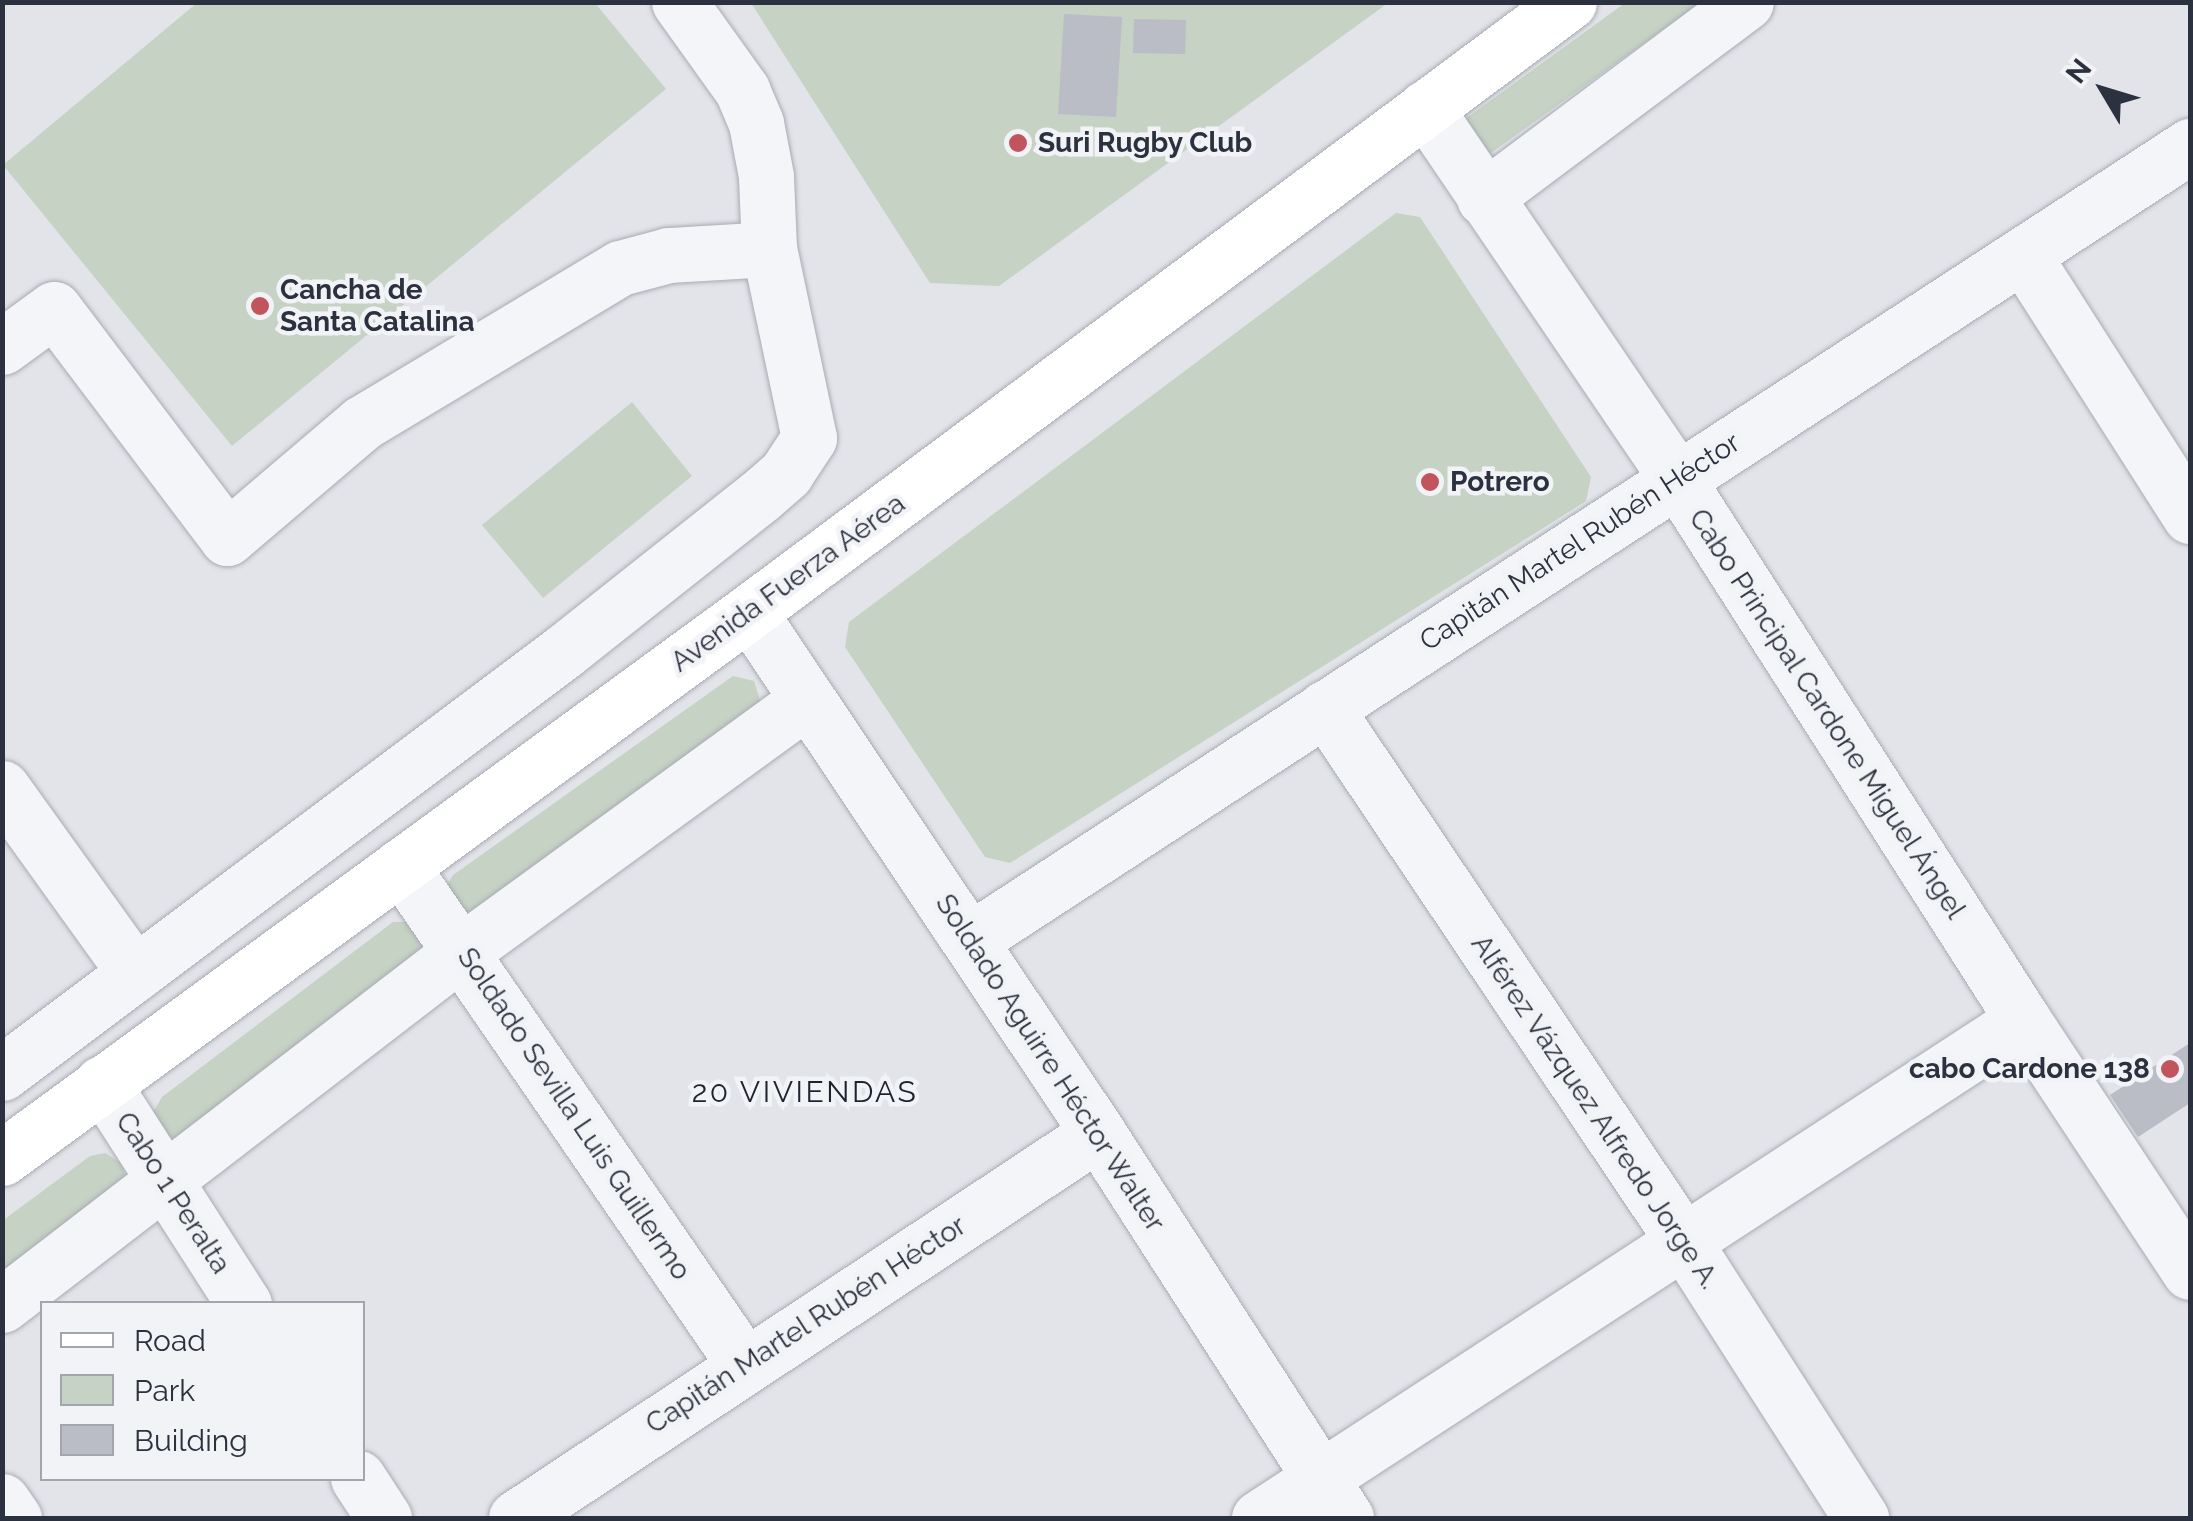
<!DOCTYPE html>
<meta charset="utf-8">
<style>
body{margin:0}
#map{position:relative;width:2193px;height:1521px;overflow:hidden;background:#e2e4e9;font-family:Raleway,sans-serif}
div>[style]{position:absolute}
.green>*{inset:0;background:#c6d2c4}
.building>*{inset:0;background:#babdc5}
.roads{filter:drop-shadow(0 0 2px #a8abb3) drop-shadow(0 0 2px #a8abb3)}
.minor>*{height:55px;margin:-27.5px;padding:0 27.5px;transform-origin:27.5px;border-radius:27.5px;background:#f4f5f8}
.major>*{height:55px;margin:-27.5px;padding:0 27.5px;transform-origin:27.5px;border-radius:27.5px;background:#fff}
.dots>*{width:28px;height:28px;translate:-50% -50%;box-sizing:border-box;border:5px solid #f2f3f7;border-radius:50%}
span{translate:-50% -50%;white-space:nowrap;text-align:center;line-height:1.15;-webkit-text-stroke:9px #f2f3f7;paint-order:stroke}
.poi-label{font-size:28px;color:#2c313f;font-weight:700}
.left{translate:0 -50%;text-align:left}
.right{translate:-100% -50%;text-align:right}
.street-label{font-size:28px;color:#2c313f}
.neighbourhood-label{font-size:30px;color:#1e2330;letter-spacing:2.5px}
.frame{position:absolute;inset:0;border:5px solid #2c313f;pointer-events:none}
.legend{position:absolute;left:40px;top:1301px;width:325px;height:180px;box-sizing:border-box;background:#f2f3f7;border:2px solid #a3a5ad;margin:0;padding:12px 18px;list-style:none;font-size:30px;color:#2c313f}
.legend li{display:flex;align-items:center;gap:20px;height:50px}
.legend b{width:50px;border:2px solid #a3a5ad}
.north{position:absolute;left:2053px;top:40px;width:100px;height:100px;-webkit-text-stroke:8px #f2f3f7;paint-order:stroke;rotate:308deg;font-size:28px;font-weight:700;line-height:40px;text-align:center;color:#2c313f}
.north::after{content:'';display:block;margin:auto;width:35px;height:45px;background:#2c313f;clip-path:polygon(50% 0,100% 100%,50% 72%,0 100%)}
</style>
<div id="map">
<div class="green">
<div style="clip-path:polygon(198px 2px,595px 3px,666px 89px,232px 446px,3px 165px)"></div>
<div style="clip-path:polygon(751px 3px,1388px 3px,999px 286px,930px 283px)"></div>
<div style="clip-path:polygon(1625px 3px,1700px 3px,1484px 158px,1462px 124px,1468px 117px)"></div>
<div style="clip-path:polygon(1396px 213px,1420px 217px,1591px 477px,1586px 501px,1010px 863px,985px 857px,845px 647px,849px 622px)"></div>
<div style="clip-path:polygon(632px 402px,692px 476px,543px 598px,482px 525px)"></div>
<div style="clip-path:polygon(733px 676px,754px 681px,761px 704px,469px 917px,443px 892px,453px 875px)"></div>
<div style="clip-path:polygon(393px 922px,408px 922px,422px 941px,422px 949px,178px 1138px,168px 1137px,152px 1114px,162px 1097px)"></div>
<div style="clip-path:polygon(105px 1153px,123px 1164px,125px 1181px,3px 1277px,2px 1221px,90px 1156px)"></div>
</div>
<div class="building">
<div style="clip-path:polygon(1064px 14px,1122px 17px,1116px 117px,1058px 114px)"></div>
<div style="clip-path:polygon(1134px 19px,1186px 20px,1185px 54px,1133px 53px)"></div>
<div style="clip-path:polygon(2190px 1043px,2190px 1103px,2138px 1137px,2110px 1095px)"></div>
</div>
<div class="roads">
<div class="minor">
<div style="left:1425px;top:108px;width:448px;rotate:55.8deg"></div>
<div style="left:1677px;top:479px;width:642px;rotate:57.4deg"></div>
<div style="left:2023px;top:1020px;width:302px;rotate:56.5deg"></div>
<div style="left:1484px;top:198px;width:327px;rotate:-36.8deg"></div>
<div style="left:2023px;top:255px;width:310px;rotate:57.4deg"></div>
<div style="left:2px;top:347px;width:64px;rotate:-36.2deg"></div>
<div style="left:54px;top:309px;width:287px;rotate:52.9deg"></div>
<div style="left:227px;top:538px;width:177px;rotate:-40.4deg"></div>
<div style="left:362px;top:423px;width:301px;rotate:-31deg"></div>
<div style="left:620px;top:268px;width:51px;rotate:-14.9deg"></div>
<div style="left:669px;top:255px;width:100px;rotate:-3.4deg"></div>
<div style="left:749px;top:612px;width:627px;rotate:56.18deg"></div>
<div style="left:1098px;top:1133px;width:458px;rotate:57.2deg"></div>
<div style="left:1325px;top:708px;width:643px;rotate:56.09deg"></div>
<div style="left:1684px;top:1242px;width:328px;rotate:57.3deg"></div>
<div style="left:2px;top:788px;width:228px;rotate:54.3deg"></div>
<div style="left:401px;top:866px;width:605px;rotate:55.44deg"></div>
<div style="left:970px;top:940px;width:1456px;rotate:-33.06deg"></div>
<div style="left:2px;top:1073px;width:701px;rotate:-36.89deg"></div>
<div style="left:563px;top:652px;width:251px;rotate:-38.4deg"></div>
<div style="left:760px;top:496px;width:35px;rotate:-41deg"></div>
<div style="left:786px;top:473px;width:42px;rotate:-56.7deg"></div>
<div style="left:809px;top:438px;width:193px;rotate:-101.9deg"></div>
<div style="left:769px;top:249px;width:73px;rotate:-92.4deg"></div>
<div style="left:766px;top:176px;width:54px;rotate:-100.7deg"></div>
<div style="left:756px;top:123px;width:36px;rotate:-113deg"></div>
<div style="left:742px;top:90px;width:108px;rotate:-125.6deg"></div>
<div style="left:102px;top:1083px;width:263px;rotate:57.3deg"></div>
<div style="left:2px;top:1305px;width:580px;rotate:-37.58deg"></div>
<div style="left:462px;top:951px;width:427px;rotate:-36deg"></div>
<div style="left:358px;top:1478px;width:48px;rotate:57deg"></div>
<div style="left:2px;top:1501px;width:21px;rotate:55deg"></div>
<div style="left:516px;top:1518px;width:698px;rotate:-33.49deg"></div>
<div style="left:1259px;top:1518px;width:912px;rotate:-33.1deg"></div>
</div>
<div class="major">
<div style="left:2px;top:1158px;width:925px;rotate:-36.16deg"></div>
<div style="left:749px;top:612px;width:1022px;rotate:-36.65deg"></div>
</div>
</div>
<div class="dots">
<div style="left:1018px;top:143px;background:#c1545c"></div>
<div style="left:260px;top:306px;background:#c1545c"></div>
<div style="left:1430px;top:482px;background:#c1545c"></div>
<div style="left:2170px;top:1069px;background:#c1545c"></div>
</div>
<div class="poi-label">
<span class="left" style="left:1038px;top:143px">Suri Rugby Club</span>
<span class="left" style="left:280px;top:306px">Cancha de<br>Santa Catalina</span>
<span class="left" style="left:1450px;top:482px">Potrero</span>
<span class="right" style="left:2150px;top:1069px">cabo Cardone 138</span>
</div>
<div class="street-label">
<span style="left:1580px;top:542px;rotate:-33deg">Capitán Martel Rubén Héctor</span>
<span style="left:788px;top:583px;rotate:-36deg">Avenida Fuerza Aérea</span>
<span style="left:1827px;top:714px;rotate:57deg">Cabo Principal Cardone Miguel Ángel</span>
<span style="left:1050px;top:1063px;rotate:57deg">Soldado Aguirre Héctor Walter</span>
<span style="left:1595px;top:1112px;rotate:56deg">Alférez Vázquez Alfredo Jorge A.</span>
<span style="left:574px;top:1114px;rotate:56deg">Soldado Sevilla Luis Guillermo</span>
<span style="left:173px;top:1193px;rotate:57deg">Cabo 1 Peralta</span>
<span style="left:806px;top:1325px;rotate:-33deg">Capitán Martel Rubén Héctor</span>
</div>
<div class="neighbourhood-label">
<span style="left:805px;top:1092px">20 VIVIENDAS</span>
</div>
<div class="frame"></div>
<ul class="legend">
<li><b style="height:12px;background:#fff"></b>Road</li>
<li><b style="height:28px;background:#c6d2c4"></b>Park</li>
<li><b style="height:28px;background:#babdc5"></b>Building</li>
</ul>
<div class="north">N</div>
</div>
